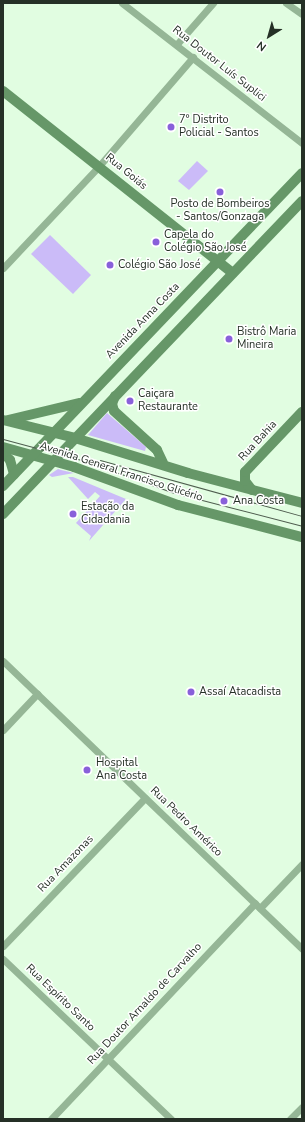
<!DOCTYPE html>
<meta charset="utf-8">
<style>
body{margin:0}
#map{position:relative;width:305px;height:1122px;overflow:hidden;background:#e1fde1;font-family:"Nunito Sans",sans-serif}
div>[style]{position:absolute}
.green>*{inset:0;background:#cbbbf8}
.street>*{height:7px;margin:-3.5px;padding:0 3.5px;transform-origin:3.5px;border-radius:3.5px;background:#95b696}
.secondary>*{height:10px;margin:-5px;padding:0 5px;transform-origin:5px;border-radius:5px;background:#669768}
.tram>*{height:1px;margin:-0.5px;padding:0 0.5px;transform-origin:0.5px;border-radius:0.5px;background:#4f5d4f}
.dots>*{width:11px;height:11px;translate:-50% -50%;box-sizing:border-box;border:2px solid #fff;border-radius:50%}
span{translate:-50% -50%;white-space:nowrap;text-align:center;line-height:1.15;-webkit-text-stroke:3px #fff;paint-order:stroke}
.street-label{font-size:11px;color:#253026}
.poi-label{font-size:11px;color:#253026}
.left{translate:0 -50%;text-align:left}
.frame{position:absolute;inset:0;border:4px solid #253026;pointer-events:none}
.north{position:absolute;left:249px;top:16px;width:40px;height:40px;-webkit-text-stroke:3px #fff;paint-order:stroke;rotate:217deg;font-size:11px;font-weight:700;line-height:16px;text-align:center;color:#253026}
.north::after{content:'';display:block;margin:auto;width:14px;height:18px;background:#253026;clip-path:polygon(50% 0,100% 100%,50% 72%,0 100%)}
</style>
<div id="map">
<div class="green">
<div style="clip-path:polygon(197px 161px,208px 171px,189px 190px,178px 181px)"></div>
<div style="clip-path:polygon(50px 235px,91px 275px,73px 294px,31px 254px)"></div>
<div style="clip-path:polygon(107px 413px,146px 447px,145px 451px,88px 435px)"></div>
<div style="clip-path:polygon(58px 469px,61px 470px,74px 473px,52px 477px,49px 475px)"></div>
<div style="clip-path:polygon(68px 477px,73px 477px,126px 499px,89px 541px,91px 536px,76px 523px,100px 496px,95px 492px,88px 499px)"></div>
</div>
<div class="street">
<div style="left:122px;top:3px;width:228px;rotate:37.9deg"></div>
<div style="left:286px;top:3px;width:19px;rotate:35deg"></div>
<div style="left:177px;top:44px;width:55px;rotate:-48.7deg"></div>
<div style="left:3px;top:268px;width:140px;rotate:-46.7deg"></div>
<div style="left:99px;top:166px;width:144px;rotate:-49.2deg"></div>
<div style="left:3px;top:661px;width:415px;rotate:43.9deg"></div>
<div style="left:3px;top:730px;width:50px;rotate:-46.6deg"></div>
<div style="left:260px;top:908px;width:61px;rotate:-46.3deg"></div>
<div style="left:3px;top:946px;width:205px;rotate:-46.2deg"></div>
<div style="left:3px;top:959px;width:232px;rotate:43.6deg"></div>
<div style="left:51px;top:1119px;width:297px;rotate:-46.6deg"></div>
<div style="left:290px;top:1119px;width:17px;rotate:-45deg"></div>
</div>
<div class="secondary">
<div style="left:3px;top:91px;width:293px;rotate:38.4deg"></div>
<div style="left:115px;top:396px;width:9px;rotate:111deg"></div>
<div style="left:112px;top:404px;width:7px;rotate:74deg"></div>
<div style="left:114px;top:411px;width:58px;rotate:42.2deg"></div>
<div style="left:157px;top:450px;width:14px;rotate:65deg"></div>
<div style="left:3px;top:420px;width:74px;rotate:14deg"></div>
<div style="left:75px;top:438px;width:118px;rotate:17.2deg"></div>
<div style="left:188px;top:473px;width:118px;rotate:14.7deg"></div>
<div style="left:8px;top:420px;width:74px;rotate:-13.3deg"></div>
<div style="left:3px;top:447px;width:74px;rotate:15.7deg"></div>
<div style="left:74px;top:467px;width:111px;rotate:20.1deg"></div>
<div style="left:178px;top:505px;width:128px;rotate:14.5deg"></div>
<div style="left:3px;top:453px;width:10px;rotate:45deg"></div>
<div style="left:10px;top:460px;width:15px;rotate:74deg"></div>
<div style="left:3px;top:486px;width:433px;rotate:-46.3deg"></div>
<div style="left:252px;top:490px;width:11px;rotate:-128deg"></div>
<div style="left:245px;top:481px;width:9px;rotate:-90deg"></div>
<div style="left:245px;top:472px;width:83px;rotate:-46.5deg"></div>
<div style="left:3px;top:514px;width:433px;rotate:-46.3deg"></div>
</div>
<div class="tram">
<div style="left:3px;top:439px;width:85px;rotate:15deg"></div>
<div style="left:85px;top:461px;width:91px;rotate:19.8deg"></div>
<div style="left:171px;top:492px;width:135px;rotate:14.5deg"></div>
<div style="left:100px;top:460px;width:210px;rotate:15.5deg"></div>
</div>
<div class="dots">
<div style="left:171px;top:127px;background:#8960da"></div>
<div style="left:220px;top:192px;background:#8960da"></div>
<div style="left:156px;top:242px;background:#8960da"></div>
<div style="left:110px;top:265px;background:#8960da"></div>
<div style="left:229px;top:339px;background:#8960da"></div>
<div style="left:130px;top:401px;background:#8960da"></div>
<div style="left:224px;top:501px;background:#8960da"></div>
<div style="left:73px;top:514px;background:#8960da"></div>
<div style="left:191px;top:692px;background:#8960da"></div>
<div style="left:87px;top:770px;background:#8960da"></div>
</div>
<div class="street-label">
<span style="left:219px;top:64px;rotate:38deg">Rua Doutor Luís Suplici</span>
<span style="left:126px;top:172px;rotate:39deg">Rua Goiás</span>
<span style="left:143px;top:321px;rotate:-46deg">Avenida Anna Costa</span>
<span style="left:258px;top:441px;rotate:-47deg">Rua Bahia</span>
<span style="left:121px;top:472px;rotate:18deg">Avenida General Francisco Glicério</span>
<span style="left:186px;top:822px;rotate:44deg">Rua Pedro Américo</span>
<span style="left:66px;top:864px;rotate:-46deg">Rua Amazonas</span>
<span style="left:60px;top:998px;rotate:44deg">Rua Espírito Santo</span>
<span style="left:145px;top:1004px;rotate:-47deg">Rua Doutor Arnaldo de Carvalho</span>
</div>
<div class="poi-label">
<span class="left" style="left:179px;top:127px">7° Distrito<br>Policial - Santos</span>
<span style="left:220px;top:211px">Posto de Bombeiros<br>- Santos/Gonzaga</span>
<span class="left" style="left:164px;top:242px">Capela do<br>Colégio São José</span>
<span class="left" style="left:118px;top:265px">Colégio São José</span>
<span class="left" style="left:237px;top:339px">Bistrô Maria<br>Mineira</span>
<span class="left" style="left:138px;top:401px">Caiçara<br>Restaurante</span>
<span class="left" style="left:233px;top:501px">Ana Costa</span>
<span class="left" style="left:81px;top:514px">Estação da<br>Cidadania</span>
<span class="left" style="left:199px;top:692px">Assaí Atacadista</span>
<span class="left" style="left:96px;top:770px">Hospital<br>Ana Costa</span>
</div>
<div class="frame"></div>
<div class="north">N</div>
</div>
